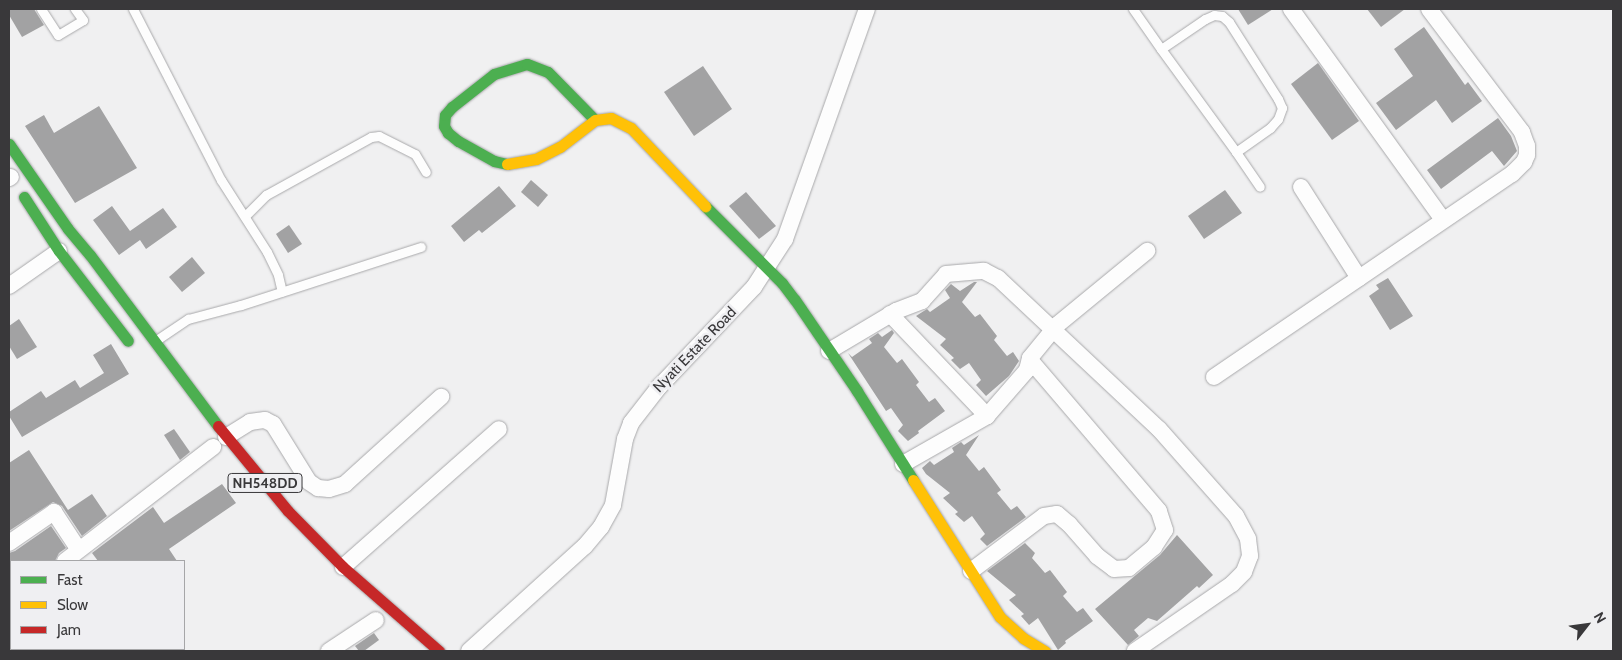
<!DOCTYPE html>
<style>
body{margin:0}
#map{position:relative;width:1622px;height:660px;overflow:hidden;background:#f0f0f1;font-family:Cabin,sans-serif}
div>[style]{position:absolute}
.building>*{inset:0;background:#a2a2a3}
.roads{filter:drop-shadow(0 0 1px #a8a8aa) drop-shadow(0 0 1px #a8a8aa)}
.lane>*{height:9px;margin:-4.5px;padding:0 4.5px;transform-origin:4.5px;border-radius:4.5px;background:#fdfdfd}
.street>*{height:16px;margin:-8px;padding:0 8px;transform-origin:8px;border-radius:8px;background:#fdfdfd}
.fast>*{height:11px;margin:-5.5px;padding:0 5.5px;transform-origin:5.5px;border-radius:5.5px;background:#4caf50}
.slow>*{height:11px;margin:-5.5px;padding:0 5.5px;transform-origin:5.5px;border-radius:5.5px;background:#ffc107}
.jam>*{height:11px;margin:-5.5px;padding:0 5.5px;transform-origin:5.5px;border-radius:5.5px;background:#c62828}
span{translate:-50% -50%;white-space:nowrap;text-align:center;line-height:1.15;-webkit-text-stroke:5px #efeff2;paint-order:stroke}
.shield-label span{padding:1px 4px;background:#efeff2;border:1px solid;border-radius:4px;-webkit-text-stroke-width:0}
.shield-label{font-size:14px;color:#39383a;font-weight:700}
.street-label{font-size:15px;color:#39383a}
.frame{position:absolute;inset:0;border:10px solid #39383a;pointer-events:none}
.legend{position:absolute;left:10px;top:560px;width:175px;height:90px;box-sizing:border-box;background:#efeff2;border:1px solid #a6a6a8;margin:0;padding:6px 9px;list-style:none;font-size:15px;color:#39383a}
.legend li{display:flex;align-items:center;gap:10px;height:25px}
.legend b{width:25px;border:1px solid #a6a6a8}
.north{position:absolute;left:1562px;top:600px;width:50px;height:50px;-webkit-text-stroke:4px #efeff2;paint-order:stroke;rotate:60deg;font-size:14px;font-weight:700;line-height:20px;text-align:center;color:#39383a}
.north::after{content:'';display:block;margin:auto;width:18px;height:22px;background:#39383a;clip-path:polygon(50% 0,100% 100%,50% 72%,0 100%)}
</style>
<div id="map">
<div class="building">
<div style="clip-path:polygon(9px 9px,34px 9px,44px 25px,22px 37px,9px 15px)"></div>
<div style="clip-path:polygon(1238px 9px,1273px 9px,1248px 25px)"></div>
<div style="clip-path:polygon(1367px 9px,1405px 9px,1381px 27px)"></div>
<div style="clip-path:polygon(1424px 27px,1465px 85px,1468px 82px,1482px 101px,1452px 123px,1436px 100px,1396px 130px,1376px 103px,1413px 76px,1394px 49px)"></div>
<div style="clip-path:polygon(1318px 63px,1359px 121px,1332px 140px,1291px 84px)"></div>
<div style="clip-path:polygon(703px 66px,732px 109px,694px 136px,664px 92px)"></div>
<div style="clip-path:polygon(99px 106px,137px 168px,75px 203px,25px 126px,44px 115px,54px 133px)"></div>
<div style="clip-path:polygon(1498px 118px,1511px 136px,1517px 151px,1504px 166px,1492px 151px,1441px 189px,1427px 170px)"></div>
<div style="clip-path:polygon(531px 180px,548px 195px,538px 207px,521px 192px)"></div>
<div style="clip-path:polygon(499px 186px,516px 206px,482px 233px,479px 230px,464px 242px,451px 226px)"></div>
<div style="clip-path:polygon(1225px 190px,1242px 213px,1204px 239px,1188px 216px)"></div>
<div style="clip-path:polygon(746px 192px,776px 226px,759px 239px,729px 206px)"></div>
<div style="clip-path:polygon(112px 206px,130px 231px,163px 208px,177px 227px,146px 249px,140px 240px,119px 255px,93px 220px)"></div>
<div style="clip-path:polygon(289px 225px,302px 244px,288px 253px,276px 234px)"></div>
<div style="clip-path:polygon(192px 257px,205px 273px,182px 292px,169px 277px)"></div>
<div style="clip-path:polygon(1388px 278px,1413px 316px,1390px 330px,1369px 296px,1379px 289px,1376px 285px)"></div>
<div style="clip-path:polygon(974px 282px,977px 282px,962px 302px,975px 317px,980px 314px,997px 336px,994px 340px,1007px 356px,1013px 352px,1019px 361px,1009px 376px,986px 396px,976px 385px,981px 380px,969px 363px,960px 369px,951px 360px,954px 358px,940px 345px,946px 339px,916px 316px,927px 309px,930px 312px,950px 298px,945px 290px,951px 284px,960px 291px)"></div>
<div style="clip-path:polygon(19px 319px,37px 347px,17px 359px,9px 346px,9px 326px)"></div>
<div style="clip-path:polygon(892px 330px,894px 333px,884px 347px,897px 363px,902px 359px,919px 382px,916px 385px,929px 402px,935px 398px,945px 411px,918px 431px,919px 433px,908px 441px,898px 431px,903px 425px,891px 408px,886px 411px,848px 353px,852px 357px,872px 343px,869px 339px,878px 333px,882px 337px)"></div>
<div style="clip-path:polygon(111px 344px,129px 374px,22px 437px,9px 416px,9px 412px,41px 391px,46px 398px,75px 380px,80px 388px,104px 373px,93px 355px)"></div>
<div style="clip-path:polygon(174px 429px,190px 452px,180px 460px,164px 435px)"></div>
<div style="clip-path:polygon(979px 435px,966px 455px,979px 471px,984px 467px,1001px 490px,997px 493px,1011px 510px,1017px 506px,1026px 517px,987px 546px,980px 539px,985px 534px,972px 516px,964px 522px,955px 514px,958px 512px,943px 498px,950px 493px,926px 474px,922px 468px,930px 461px,934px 465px,954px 452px,952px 448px,961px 442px,964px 445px)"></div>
<div style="clip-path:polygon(29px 450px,68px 510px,92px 494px,107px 516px,82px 536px,62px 506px,53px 502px,9px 531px,9px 463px)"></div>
<div style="clip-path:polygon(222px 484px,236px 503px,169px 549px,177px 561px,98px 561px,92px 553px,153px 507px,164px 523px)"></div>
<div style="clip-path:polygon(51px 526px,66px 548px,59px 553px,55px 561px,9px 561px,9px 553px,15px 551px)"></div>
<div style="clip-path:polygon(1177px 535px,1213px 575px,1199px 588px,1197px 586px,1157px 621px,1148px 618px,1134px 630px,1139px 636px,1128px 645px,1095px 609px,1160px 555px)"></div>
<div style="clip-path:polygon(1025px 543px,1035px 553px,1032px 558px,1045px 573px,1050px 570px,1067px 592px,1063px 596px,1077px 612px,1083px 608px,1093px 621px,1065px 641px,1066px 643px,1058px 650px,1038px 618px,1029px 625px,1021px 616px,1024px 614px,1009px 600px,1016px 595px,987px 571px)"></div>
<div style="clip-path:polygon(374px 633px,379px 640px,364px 651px,359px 651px,355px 646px)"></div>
</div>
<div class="roads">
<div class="lane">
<div style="left:41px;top:9px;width:31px;rotate:57deg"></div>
<div style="left:58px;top:35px;width:29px;rotate:-31deg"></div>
<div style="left:83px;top:20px;width:14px;rotate:-126deg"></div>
<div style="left:133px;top:9px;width:192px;rotate:62.8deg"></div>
<div style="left:221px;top:180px;width:85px;rotate:57.4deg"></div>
<div style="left:267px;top:252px;width:25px;rotate:64deg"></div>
<div style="left:278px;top:275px;width:17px;rotate:77deg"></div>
<div style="left:1133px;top:9px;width:49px;rotate:55deg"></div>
<div style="left:1161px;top:49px;width:127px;rotate:53.9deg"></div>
<div style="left:1236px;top:152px;width:42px;rotate:-35.2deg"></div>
<div style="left:1270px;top:128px;width:12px;rotate:-48deg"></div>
<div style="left:1278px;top:119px;width:12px;rotate:-70deg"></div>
<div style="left:1282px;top:108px;width:10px;rotate:-114deg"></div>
<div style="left:1278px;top:99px;width:91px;rotate:-122.5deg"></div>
<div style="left:1229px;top:22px;width:9px;rotate:-139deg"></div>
<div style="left:1222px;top:16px;width:8px;rotate:-173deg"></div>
<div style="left:1214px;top:15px;width:10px;rotate:156deg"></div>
<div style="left:1205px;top:19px;width:53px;rotate:145.7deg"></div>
<div style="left:1236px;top:152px;width:42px;rotate:55.6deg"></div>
<div style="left:245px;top:216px;width:30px;rotate:-45deg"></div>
<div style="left:266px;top:195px;width:120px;rotate:-28.9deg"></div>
<div style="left:371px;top:137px;width:8px;rotate:-7deg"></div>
<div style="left:379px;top:136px;width:40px;rotate:26.6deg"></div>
<div style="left:415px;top:154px;width:21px;rotate:59deg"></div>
<div style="left:155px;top:341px;width:40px;rotate:-34deg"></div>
<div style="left:188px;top:319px;width:55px;rotate:-14.8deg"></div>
<div style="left:241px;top:305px;width:189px;rotate:-17.9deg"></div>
</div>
<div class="street">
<div style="left:1291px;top:9px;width:260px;rotate:54.2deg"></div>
<div style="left:9px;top:178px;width:2px;rotate:-27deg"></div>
<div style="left:1301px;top:187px;width:108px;rotate:57.5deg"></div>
<div style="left:9px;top:286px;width:61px;rotate:-35deg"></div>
<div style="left:890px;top:314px;width:141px;rotate:46.4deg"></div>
<div style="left:829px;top:351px;width:78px;rotate:-30.8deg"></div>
<div style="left:896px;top:311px;width:28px;rotate:-21deg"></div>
<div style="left:922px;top:301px;width:36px;rotate:-48deg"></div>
<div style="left:946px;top:274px;width:38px;rotate:-5deg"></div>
<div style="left:984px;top:271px;width:16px;rotate:27deg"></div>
<div style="left:998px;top:278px;width:221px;rotate:43.2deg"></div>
<div style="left:1159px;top:429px;width:116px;rotate:48.5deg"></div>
<div style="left:1236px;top:516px;width:26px;rotate:62deg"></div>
<div style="left:1248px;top:539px;width:17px;rotate:83deg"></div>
<div style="left:1250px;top:556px;width:17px;rotate:111deg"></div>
<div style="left:1244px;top:572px;width:17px;rotate:135deg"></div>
<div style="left:1232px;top:584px;width:118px;rotate:145.4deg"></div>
<div style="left:1214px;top:377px;width:361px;rotate:-34.3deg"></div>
<div style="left:1512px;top:174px;width:17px;rotate:-45deg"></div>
<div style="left:1524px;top:162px;width:8px;rotate:-67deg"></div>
<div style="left:1527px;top:155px;width:9px;rotate:-90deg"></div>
<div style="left:1527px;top:146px;width:15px;rotate:-110deg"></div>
<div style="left:1522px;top:132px;width:154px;rotate:-127.1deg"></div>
<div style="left:226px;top:437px;width:28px;rotate:-32deg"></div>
<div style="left:250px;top:422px;width:15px;rotate:-8deg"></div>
<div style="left:265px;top:420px;width:9px;rotate:27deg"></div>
<div style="left:273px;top:424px;width:68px;rotate:58.2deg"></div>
<div style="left:309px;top:482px;width:11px;rotate:34deg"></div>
<div style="left:318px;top:488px;width:11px;rotate:5deg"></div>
<div style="left:329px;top:489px;width:17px;rotate:-17deg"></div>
<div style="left:345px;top:484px;width:130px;rotate:-42.2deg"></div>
<div style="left:903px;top:464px;width:97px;rotate:-29.7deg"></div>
<div style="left:987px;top:416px;width:61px;rotate:-49deg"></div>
<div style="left:1027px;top:370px;width:12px;rotate:-76deg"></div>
<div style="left:1030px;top:358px;width:43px;rotate:-50.7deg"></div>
<div style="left:1057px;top:325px;width:117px;rotate:-39.4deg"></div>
<div style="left:9px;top:543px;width:55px;rotate:-34.6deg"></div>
<div style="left:54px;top:512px;width:45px;rotate:56.7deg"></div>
<div style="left:65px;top:561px;width:187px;rotate:-37.6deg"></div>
<div style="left:343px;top:567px;width:208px;rotate:-41.5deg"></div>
<div style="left:971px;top:571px;width:91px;rotate:-37deg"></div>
<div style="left:1044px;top:516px;width:13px;rotate:-9deg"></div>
<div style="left:1057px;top:514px;width:16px;rotate:40deg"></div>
<div style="left:1069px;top:524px;width:43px;rotate:48.8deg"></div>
<div style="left:1097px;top:556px;width:21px;rotate:37deg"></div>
<div style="left:1114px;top:569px;width:15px;rotate:-4deg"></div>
<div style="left:1129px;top:568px;width:33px;rotate:-40deg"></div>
<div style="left:1154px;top:547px;width:20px;rotate:-57deg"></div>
<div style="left:1165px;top:530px;width:20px;rotate:-108deg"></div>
<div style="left:1159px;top:511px;width:199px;rotate:-130.5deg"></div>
<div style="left:9px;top:589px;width:4px;rotate:63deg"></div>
<div style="left:9px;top:650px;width:1px;rotate:45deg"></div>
<div style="left:26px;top:651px;width:4px;rotate:-34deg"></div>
<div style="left:329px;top:651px;width:56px;rotate:-33.4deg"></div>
<div style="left:469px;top:651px;width:156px;rotate:-42.2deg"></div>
<div style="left:585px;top:546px;width:25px;rotate:-50deg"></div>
<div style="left:601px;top:527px;width:25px;rotate:-61deg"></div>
<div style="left:613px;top:505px;width:67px;rotate:-79.7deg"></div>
<div style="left:625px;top:439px;width:17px;rotate:-69deg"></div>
<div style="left:631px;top:423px;width:46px;rotate:-52.1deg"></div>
<div style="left:659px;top:387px;width:138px;rotate:-46.5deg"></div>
<div style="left:754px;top:287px;width:57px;rotate:-57.1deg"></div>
<div style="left:785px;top:239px;width:244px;rotate:-70.4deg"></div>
</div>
<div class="fast">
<div style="left:9px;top:144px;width:103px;rotate:55.2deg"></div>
<div style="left:68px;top:229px;width:34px;rotate:50deg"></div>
<div style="left:90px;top:255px;width:214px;rotate:53.2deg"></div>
<div style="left:507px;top:164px;width:13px;rotate:-167deg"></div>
<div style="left:494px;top:161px;width:41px;rotate:-150.9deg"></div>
<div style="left:458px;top:141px;width:13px;rotate:-141deg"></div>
<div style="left:448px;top:133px;width:8px;rotate:-120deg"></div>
<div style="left:444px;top:126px;width:11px;rotate:-85deg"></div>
<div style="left:445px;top:115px;width:11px;rotate:-49deg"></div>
<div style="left:452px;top:107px;width:53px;rotate:-38.2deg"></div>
<div style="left:494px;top:74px;width:34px;rotate:-17deg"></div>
<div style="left:527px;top:64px;width:22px;rotate:21deg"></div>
<div style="left:548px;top:72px;width:67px;rotate:45.6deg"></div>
<div style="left:24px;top:197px;width:64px;rotate:57.1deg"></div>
<div style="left:59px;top:251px;width:113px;rotate:52.5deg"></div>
<div style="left:705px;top:206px;width:109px;rotate:45deg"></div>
<div style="left:782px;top:283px;width:21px;rotate:53deg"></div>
<div style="left:795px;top:300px;width:110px;rotate:55.7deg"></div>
<div style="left:857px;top:391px;width:105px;rotate:57.8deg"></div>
</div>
<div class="slow">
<div style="left:507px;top:164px;width:29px;rotate:-10deg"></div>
<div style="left:536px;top:159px;width:27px;rotate:-27deg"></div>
<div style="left:560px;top:147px;width:44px;rotate:-37.6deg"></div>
<div style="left:595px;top:120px;width:16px;rotate:-7deg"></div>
<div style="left:611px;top:118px;width:22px;rotate:27deg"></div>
<div style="left:631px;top:128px;width:108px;rotate:46.5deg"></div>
<div style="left:913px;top:480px;width:162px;rotate:57.6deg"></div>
<div style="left:1000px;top:617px;width:31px;rotate:42deg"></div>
<div style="left:1023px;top:638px;width:26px;rotate:31deg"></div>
</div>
<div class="jam">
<div style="left:218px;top:426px;width:110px;rotate:50.5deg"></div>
<div style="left:288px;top:511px;width:78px;rotate:45.5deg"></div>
<div style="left:343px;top:567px;width:128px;rotate:41.2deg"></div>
</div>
</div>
<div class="shield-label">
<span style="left:265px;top:483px">NH548DD</span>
</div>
<div class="street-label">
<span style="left:695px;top:350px;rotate:-46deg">Nyati Estate Road</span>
</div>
<div class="frame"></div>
<ul class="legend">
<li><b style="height:6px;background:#4caf50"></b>Fast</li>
<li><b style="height:6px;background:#ffc107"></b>Slow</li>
<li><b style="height:6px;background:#c62828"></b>Jam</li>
</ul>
<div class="north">N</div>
</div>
